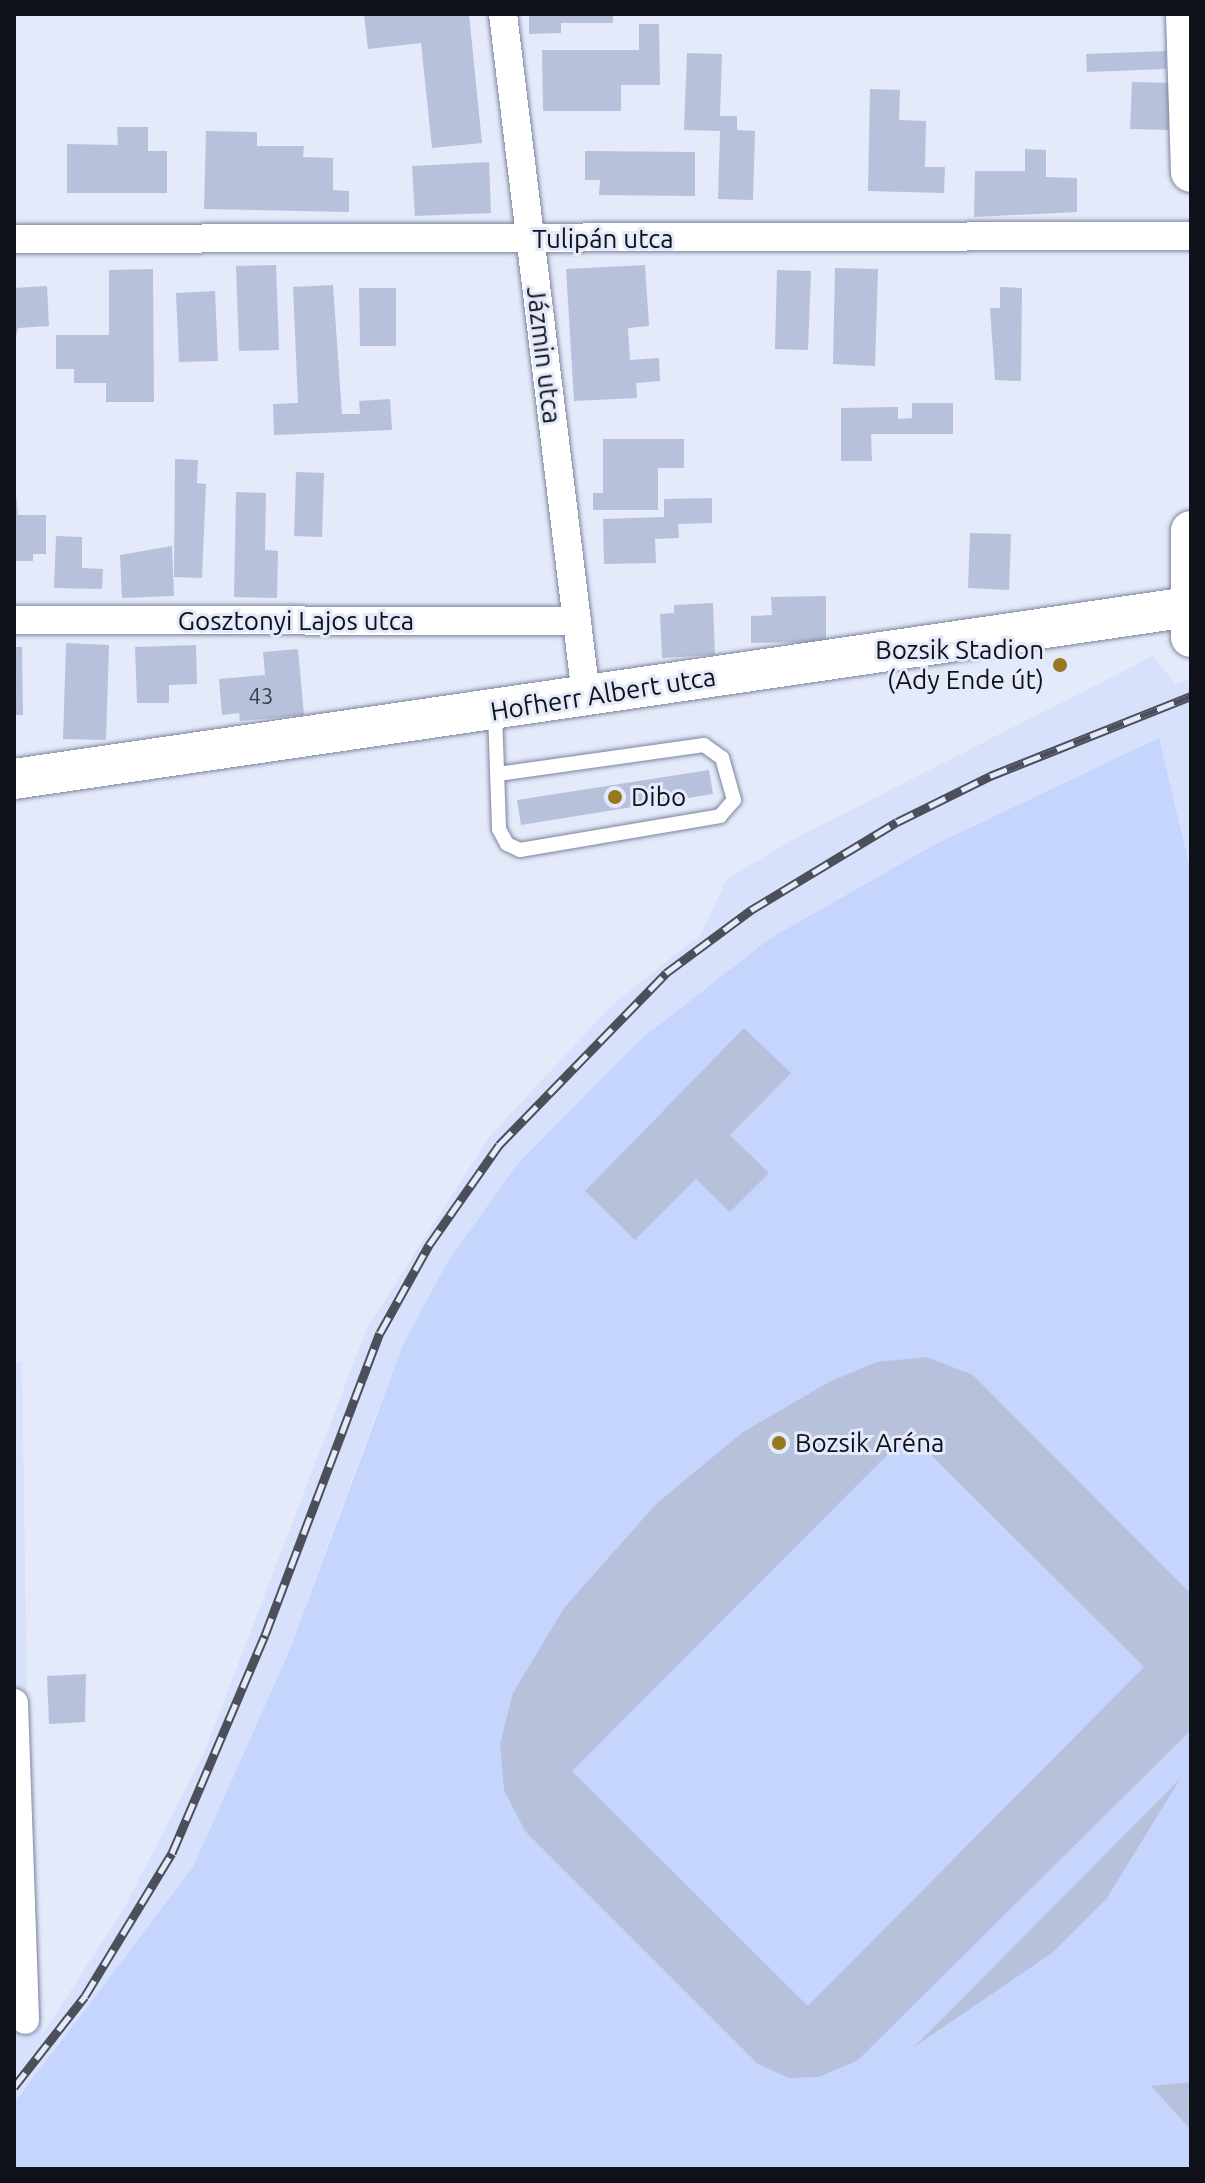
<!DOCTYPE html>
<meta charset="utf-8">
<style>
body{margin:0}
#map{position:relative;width:1205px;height:2183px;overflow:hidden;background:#e4eafa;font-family:Ubuntu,sans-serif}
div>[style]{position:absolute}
.built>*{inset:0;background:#d7e1fc}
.green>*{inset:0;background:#c6d5fd}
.building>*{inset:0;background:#b7c1db}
.roads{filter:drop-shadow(0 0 2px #7b849c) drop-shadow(0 0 2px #7b849c)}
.lane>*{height:14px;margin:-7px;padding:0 7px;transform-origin:7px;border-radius:7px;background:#fff}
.street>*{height:28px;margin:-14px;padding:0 14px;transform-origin:14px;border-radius:14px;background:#fff}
.secondary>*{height:40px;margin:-20px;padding:0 20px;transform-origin:20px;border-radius:20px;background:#fff}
.rail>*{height:9px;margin-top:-4.5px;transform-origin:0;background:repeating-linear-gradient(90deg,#e4eafa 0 18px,#4b4f5a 0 36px);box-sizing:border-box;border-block:2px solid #4b4f5a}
.dots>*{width:22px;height:22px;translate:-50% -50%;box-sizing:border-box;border:4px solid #e4eafa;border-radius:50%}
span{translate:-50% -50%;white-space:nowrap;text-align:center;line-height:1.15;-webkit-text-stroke:6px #e4eafa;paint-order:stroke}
.number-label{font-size:22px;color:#383d4a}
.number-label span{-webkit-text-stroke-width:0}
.street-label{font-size:26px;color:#0e111a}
.poi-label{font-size:26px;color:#0e111a}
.right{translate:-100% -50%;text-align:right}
.left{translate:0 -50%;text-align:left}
.frame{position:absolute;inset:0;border:16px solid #0e111a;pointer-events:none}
</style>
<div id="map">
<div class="built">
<div style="clip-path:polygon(1153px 656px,1176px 684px,1191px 678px,1191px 872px,1159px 739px,932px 846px,769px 939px,641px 1039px,518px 1163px,448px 1261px,376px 1414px,290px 1649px,193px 1867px,14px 2103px,14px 1362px,22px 1362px,27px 1702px,42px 2034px,122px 1912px,204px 1753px,368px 1326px,490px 1136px,611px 1006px,700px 935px,727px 879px,794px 839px)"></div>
</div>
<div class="green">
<div style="clip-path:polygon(1159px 738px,1191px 872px,1191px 2169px,14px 2169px,14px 2103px,193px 1867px,290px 1649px,403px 1345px,448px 1261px,518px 1163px,641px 1039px,769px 939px,932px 846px)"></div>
</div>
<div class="building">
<div style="clip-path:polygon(364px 14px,469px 14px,482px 143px,432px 148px,421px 43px,368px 49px)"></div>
<div style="clip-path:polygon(529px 14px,613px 14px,613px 23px,561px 23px,561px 33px,529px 34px)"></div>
<div style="clip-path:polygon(639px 24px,659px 24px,660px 85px,621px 85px,621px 111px,543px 111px,542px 50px,639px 50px)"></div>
<div style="clip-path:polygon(1166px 51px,1166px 69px,1087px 72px,1086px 54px)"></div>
<div style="clip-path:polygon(687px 53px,722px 54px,720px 116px,737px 116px,737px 130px,755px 131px,753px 200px,718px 199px,720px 131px,684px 130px)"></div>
<div style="clip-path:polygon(1132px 82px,1170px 83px,1169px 130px,1130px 129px)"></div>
<div style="clip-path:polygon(870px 89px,900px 90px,899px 120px,926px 121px,925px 167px,945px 167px,944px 193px,868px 191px)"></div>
<div style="clip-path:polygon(117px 127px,148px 127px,148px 151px,167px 151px,167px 193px,67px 193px,67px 144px,118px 145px)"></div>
<div style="clip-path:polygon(206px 131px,257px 132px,257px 146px,304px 146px,303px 157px,333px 158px,333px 190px,349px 191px,349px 212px,204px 209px)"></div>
<div style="clip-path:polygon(1025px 149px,1046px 150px,1046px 177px,1077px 178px,1077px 212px,974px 217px,975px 171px,1025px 171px)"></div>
<div style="clip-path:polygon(585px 151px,695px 152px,695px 196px,599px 195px,600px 180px,585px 180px)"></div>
<div style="clip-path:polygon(489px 162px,491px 213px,415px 216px,412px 166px)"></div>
<div style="clip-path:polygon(276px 265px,279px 350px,239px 351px,236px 266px)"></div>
<div style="clip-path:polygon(645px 265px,649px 326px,628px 328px,630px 360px,659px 358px,660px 381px,636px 383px,637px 398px,574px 401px,566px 269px)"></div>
<div style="clip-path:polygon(835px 268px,878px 269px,875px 366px,833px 364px)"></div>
<div style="clip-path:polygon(153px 269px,154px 402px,106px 402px,106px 383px,74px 383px,74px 369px,56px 369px,56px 335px,109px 335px,109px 270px)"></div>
<div style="clip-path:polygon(777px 270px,811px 271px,808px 350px,775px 349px)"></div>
<div style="clip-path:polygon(333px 285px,342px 414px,360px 414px,359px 401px,390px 399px,392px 430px,274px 435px,273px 404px,298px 403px,293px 287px)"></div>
<div style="clip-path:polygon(47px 286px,49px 326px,18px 328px,14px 345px,14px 288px)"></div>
<div style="clip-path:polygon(1000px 287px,1022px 288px,1021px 381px,995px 380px,990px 308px,1000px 308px)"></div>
<div style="clip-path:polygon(359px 288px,396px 288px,396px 346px,360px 346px)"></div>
<div style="clip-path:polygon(215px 291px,218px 361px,179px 362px,176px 293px)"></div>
<div style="clip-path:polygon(912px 403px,953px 403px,953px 434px,871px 434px,872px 461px,841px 461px,841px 408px,898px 407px,898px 419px,912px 418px)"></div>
<div style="clip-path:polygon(603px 439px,684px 439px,684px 468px,658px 468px,658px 510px,593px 510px,593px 493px,603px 493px)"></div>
<div style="clip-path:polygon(175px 459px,198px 460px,197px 483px,206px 484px,202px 578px,174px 577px)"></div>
<div style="clip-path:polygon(296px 472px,324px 473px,322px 537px,294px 536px)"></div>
<div style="clip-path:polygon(14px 474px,18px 515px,46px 515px,46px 554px,33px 554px,33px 561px,14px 561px)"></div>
<div style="clip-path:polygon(236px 492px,266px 493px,265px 550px,278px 551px,277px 598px,234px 597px)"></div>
<div style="clip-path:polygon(712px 498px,712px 523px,678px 524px,679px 538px,655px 539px,656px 563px,604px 564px,603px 519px,664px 517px,664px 499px)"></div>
<div style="clip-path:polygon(970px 533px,1011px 534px,1009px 590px,968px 588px)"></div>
<div style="clip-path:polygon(56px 536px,82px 537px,82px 568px,103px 569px,102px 589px,54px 588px)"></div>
<div style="clip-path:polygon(172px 546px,174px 596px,122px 598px,120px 555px)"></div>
<div style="clip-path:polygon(826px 596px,826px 642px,751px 643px,751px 616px,772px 615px,771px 597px)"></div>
<div style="clip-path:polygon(713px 603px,715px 655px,662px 658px,660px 614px,674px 613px,674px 605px)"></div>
<div style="clip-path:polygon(66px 643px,109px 645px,106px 740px,63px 739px)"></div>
<div style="clip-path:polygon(196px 645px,197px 684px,169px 685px,169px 703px,137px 703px,135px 647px)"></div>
<div style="clip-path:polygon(14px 647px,22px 647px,23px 715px,14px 715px)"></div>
<div style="clip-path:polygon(298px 649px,304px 715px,240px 721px,239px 713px,222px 715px,219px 679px,265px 675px,263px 652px)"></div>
<div style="clip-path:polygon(709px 770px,713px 794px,521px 825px,517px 800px)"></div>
<div style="clip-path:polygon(744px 1028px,791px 1073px,730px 1135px,769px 1173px,730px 1212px,696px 1179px,635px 1240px,585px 1191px)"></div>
<div style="clip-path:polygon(evenodd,927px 1357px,973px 1375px,1191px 1594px,1191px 1730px,858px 2060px,819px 2077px,789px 2078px,758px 2064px,525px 1831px,504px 1790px,500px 1744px,513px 1693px,564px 1608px,656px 1504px,743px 1432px,829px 1382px,877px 1362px,927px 1357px,909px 1433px,1144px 1667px,808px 2006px,572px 1771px,909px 1433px)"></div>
<div style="clip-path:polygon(86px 1674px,85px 1722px,49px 1724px,47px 1676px)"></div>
<div style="clip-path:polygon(1180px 1779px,1107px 1898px,1052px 1953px,914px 2047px)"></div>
<div style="clip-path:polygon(1191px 2082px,1191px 2130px,1151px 2086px)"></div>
</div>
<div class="roads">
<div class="lane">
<div style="left:495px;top:713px;width:116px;rotate:88deg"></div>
<div style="left:499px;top:829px;width:17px;rotate:62deg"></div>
<div style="left:507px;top:844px;width:14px;rotate:25deg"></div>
<div style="left:520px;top:850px;width:203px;rotate:-9.6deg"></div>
<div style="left:720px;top:816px;width:21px;rotate:-49deg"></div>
<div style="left:734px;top:800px;width:44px;rotate:-105.9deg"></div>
<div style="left:722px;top:758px;width:22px;rotate:-144deg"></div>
<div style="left:704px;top:745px;width:208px;rotate:172deg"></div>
</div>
<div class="street">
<div style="left:503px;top:14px;width:687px;rotate:83.06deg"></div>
<div style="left:14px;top:239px;width:1177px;rotate:-0.15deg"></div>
<div style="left:14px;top:620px;width:563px;rotate:0.1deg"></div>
<div style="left:14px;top:1703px;width:317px;rotate:88deg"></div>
</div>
<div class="secondary">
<div style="left:1186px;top:14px;width:158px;rotate:88.2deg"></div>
<div style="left:1191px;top:531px;width:106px;rotate:90deg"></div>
<div style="left:14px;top:779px;width:1187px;rotate:-8.33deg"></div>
</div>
</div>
<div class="rail">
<div style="left:14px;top:2087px;width:115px;rotate:-52deg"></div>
<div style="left:85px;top:1996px;width:167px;rotate:-58.7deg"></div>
<div style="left:172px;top:1853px;width:237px;rotate:-66.9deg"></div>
<div style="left:265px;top:1635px;width:323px;rotate:-69.2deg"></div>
<div style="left:380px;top:1333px;width:101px;rotate:-60.9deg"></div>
<div style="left:429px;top:1245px;width:122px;rotate:-55deg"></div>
<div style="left:499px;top:1145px;width:240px;rotate:-45.8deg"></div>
<div style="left:666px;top:973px;width:106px;rotate:-36.5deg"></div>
<div style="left:751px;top:910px;width:170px;rotate:-31.1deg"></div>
<div style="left:897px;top:822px;width:104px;rotate:-26.3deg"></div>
<div style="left:990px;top:776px;width:216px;rotate:-21.7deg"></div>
</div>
<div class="dots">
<div style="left:1060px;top:665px;background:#967820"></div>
<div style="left:615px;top:797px;background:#967820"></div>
<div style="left:779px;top:1443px;background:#967820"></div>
</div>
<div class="number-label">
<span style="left:261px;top:696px">43</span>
</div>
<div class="street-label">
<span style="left:603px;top:239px">Tulipán utca</span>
<span style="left:544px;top:355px;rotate:83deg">Jázmin utca</span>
<span style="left:296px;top:621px">Gosztonyi Lajos utca</span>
<span style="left:603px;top:694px;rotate:-9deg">Hofherr Albert utca</span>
</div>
<div class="poi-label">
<span class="right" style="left:1044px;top:665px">Bozsik Stadion<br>(Ady Ende út)</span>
<span class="left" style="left:631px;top:797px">Dibo</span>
<span class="left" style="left:795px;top:1443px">Bozsik Aréna</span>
</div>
<div class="frame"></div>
</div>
